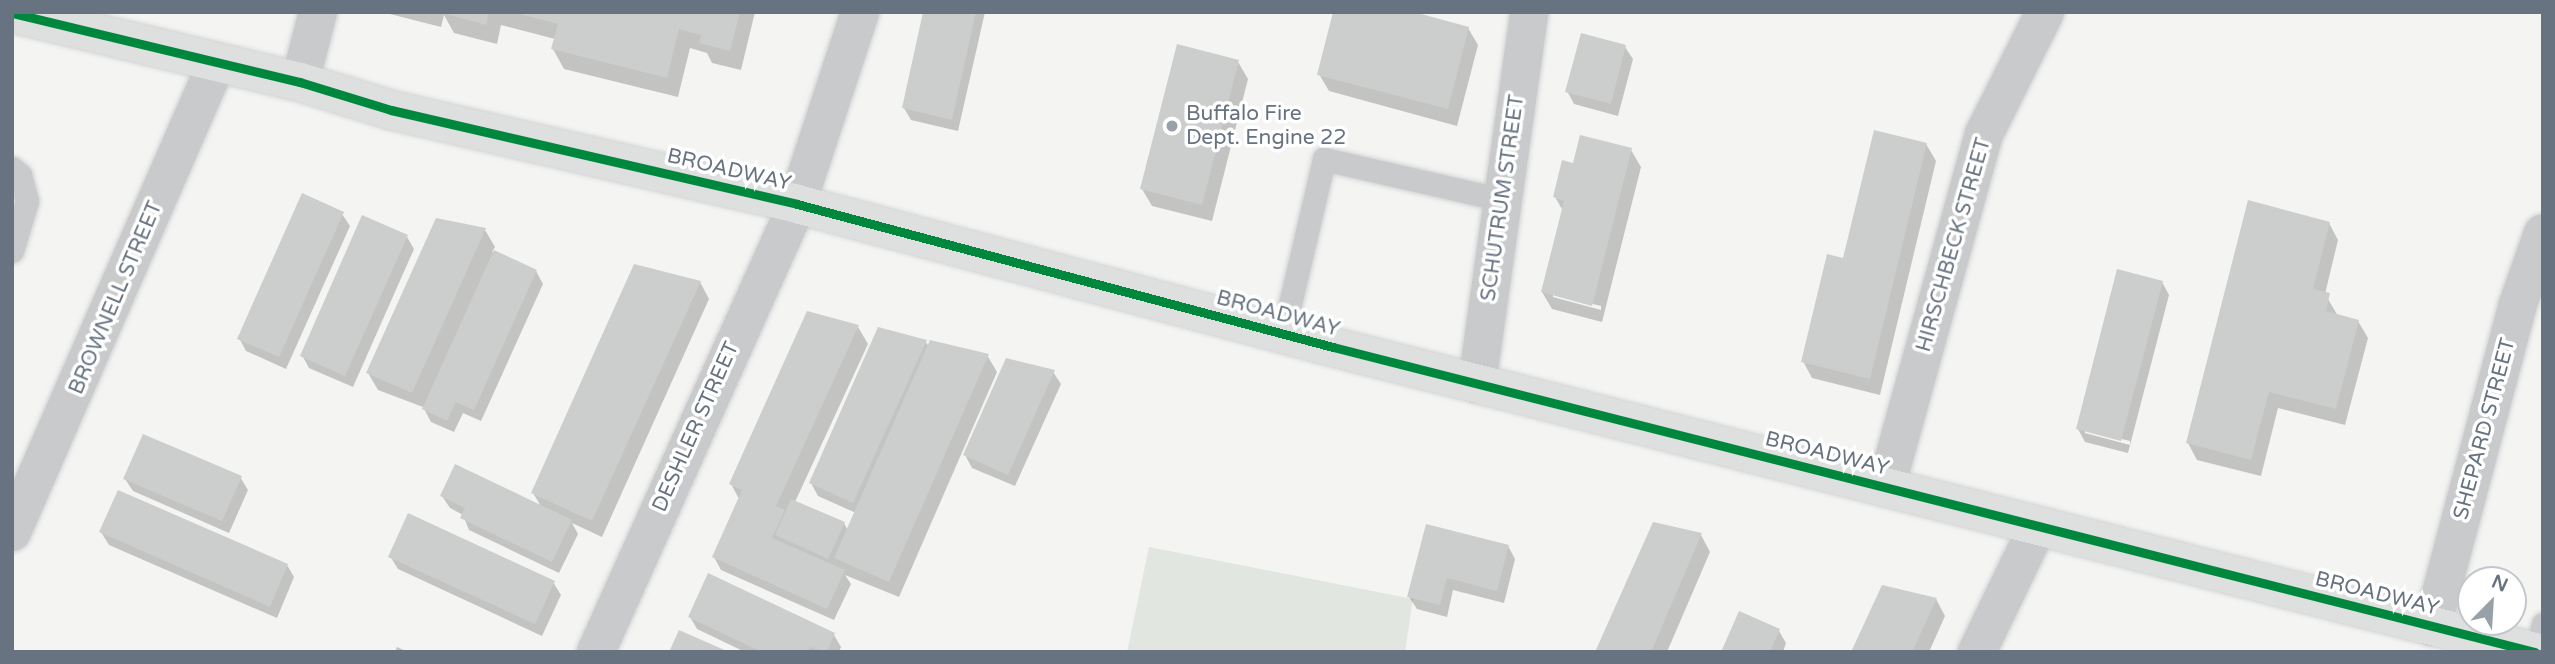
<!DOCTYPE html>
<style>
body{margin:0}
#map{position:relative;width:2555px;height:664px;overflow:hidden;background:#f4f4f3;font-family:"Varela Round",sans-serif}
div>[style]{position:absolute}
.green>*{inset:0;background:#e2e6e1}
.shadow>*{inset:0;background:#0003}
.building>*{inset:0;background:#cccdcd}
.roads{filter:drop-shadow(0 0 2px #d1d2d3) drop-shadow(0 0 2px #d1d2d3)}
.lane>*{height:23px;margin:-11.5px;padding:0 11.5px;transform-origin:11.5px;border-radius:11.5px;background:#c9cacb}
.street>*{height:38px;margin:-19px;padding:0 19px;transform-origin:19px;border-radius:19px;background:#c9cacb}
.primary>*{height:38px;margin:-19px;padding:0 19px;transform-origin:19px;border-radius:19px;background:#dedfdf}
.cycleway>*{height:9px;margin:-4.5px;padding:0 4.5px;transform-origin:4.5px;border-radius:4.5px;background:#00873e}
.dots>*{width:19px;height:19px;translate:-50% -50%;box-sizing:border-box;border:4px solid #fff;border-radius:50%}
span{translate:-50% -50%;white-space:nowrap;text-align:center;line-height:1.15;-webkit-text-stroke:7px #fff;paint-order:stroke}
.poi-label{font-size:21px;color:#677380}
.left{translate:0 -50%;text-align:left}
.street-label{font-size:21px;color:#677380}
.frame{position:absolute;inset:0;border:14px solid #677380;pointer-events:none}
.north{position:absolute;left:2457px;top:566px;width:70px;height:70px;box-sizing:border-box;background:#fff;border:2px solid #c2c7cc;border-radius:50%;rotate:24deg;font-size:19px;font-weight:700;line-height:28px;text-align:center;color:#677380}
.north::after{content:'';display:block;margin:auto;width:24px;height:32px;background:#98a0a8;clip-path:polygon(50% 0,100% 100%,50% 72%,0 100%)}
</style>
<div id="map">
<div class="green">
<div style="clip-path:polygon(1149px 547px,1413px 599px,1405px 652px,1127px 652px)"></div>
</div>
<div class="shadow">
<div style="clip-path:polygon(382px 12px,755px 12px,741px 70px,712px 63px,707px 53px,690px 48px,678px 97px,564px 69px,553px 49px,555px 39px,501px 25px,497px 44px,454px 33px,444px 15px,441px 27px)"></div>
<div style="clip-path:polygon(925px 12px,985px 12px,958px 131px,911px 120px,904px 108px)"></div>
<div style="clip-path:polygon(1468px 28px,1478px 45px,1457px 126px,1329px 91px,1319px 74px)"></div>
<div style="clip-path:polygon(1625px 47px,1633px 59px,1618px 116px,1574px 104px,1567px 91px)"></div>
<div style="clip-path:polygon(1238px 62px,1248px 79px,1212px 221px,1152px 206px,1142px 189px)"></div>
<div style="clip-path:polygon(1926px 144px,1936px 161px,1880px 395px,1812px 378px,1803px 361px,1845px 260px)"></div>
<div style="clip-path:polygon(evenodd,1631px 150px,1641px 167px,1602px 322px,1552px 309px,1542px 292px,1563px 211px,1555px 197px,1574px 165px,1631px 150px,1553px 294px,1601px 306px,1601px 310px,1553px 297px,1553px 294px)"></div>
<div style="clip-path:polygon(342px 214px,350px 226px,286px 369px,246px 351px,239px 338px)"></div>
<div style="clip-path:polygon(2329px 223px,2338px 240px,2325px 294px,2338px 316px,2358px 321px,2368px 338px,2345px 425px,2278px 408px,2261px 476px,2197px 460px,2188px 443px)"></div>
<div style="clip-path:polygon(485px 230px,495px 247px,492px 252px,536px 271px,543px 284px,481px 421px,463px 413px,454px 432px,431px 422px,423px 407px,378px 390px,368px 373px)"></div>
<div style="clip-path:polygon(407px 237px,414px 249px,353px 387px,309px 368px,302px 355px)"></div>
<div style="clip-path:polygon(700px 282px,709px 299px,602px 537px,572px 523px,578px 534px,559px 573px,469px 530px,463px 515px,450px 508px,442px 496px,542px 508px,533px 493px)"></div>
<div style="clip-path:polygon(evenodd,2162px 282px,2169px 295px,2128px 453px,2085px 442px,2078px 429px,2162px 282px,2085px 430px,2130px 441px,2130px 445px,2085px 433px,2085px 430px)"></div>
<div style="clip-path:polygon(808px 313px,858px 327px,868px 344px,795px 502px,844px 523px,848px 531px,856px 513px,818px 496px,811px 483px,926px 342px,929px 347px,987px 355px,997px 372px,899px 597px,845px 575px,851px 584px,834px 620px,721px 570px,714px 557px,739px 499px,731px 484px)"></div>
<div style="clip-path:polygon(1053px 372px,1061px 384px,1015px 486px,972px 468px,965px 455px)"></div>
<div style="clip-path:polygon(240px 477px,248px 490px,229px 533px,133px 491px,125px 479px)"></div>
<div style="clip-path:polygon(101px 532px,287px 565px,294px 577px,277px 618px,109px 545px)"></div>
<div style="clip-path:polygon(1701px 535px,1710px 552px,1667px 652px,1597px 652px)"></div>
<div style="clip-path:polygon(1508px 546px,1515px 559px,1504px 603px,1453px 590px,1447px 617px,1417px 609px,1409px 597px)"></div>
<div style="clip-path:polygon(390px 556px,553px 582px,561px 595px,542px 636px,398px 569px)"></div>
<div style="clip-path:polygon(1936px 599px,1945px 616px,1929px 652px,1853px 652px)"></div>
<div style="clip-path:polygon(690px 617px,834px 635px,841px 647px,839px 652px,745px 652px,697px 629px)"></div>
<div style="clip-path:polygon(1779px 631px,1786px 643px,1783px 652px,1723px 652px)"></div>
<div style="clip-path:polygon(397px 647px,408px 652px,395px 652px)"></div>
</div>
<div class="building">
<div style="clip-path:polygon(439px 12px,489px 12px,486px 25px)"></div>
<div style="clip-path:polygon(740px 12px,730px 51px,699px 43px,701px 35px,679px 29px,667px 78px,551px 49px,558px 24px,516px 13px)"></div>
<div style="clip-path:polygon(923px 12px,976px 12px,952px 120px,902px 108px)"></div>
<div style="clip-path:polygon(1333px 12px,1414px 12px,1469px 27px,1448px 109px,1317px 75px)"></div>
<div style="clip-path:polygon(1581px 33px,1626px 45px,1611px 104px,1565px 92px)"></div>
<div style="clip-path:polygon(1177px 44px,1239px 60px,1202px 205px,1140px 189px)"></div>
<div style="clip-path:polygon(1874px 130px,1927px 143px,1870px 379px,1801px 362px,1827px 254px,1843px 258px)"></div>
<div style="clip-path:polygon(1580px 135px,1632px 148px,1592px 306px,1541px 292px,1564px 201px,1553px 197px,1562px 160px,1573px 163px)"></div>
<div style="clip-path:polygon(302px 193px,344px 212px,279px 357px,237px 339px)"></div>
<div style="clip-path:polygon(2248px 200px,2330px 222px,2313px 289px,2330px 293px,2326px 311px,2359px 320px,2336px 409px,2269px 392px,2251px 460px,2186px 443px)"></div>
<div style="clip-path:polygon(362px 215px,408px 235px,345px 376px,300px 356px)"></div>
<div style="clip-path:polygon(436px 218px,486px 228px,412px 393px,366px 373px)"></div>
<div style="clip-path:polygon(494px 250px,537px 270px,474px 410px,456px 402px,447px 421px,422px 409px)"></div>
<div style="clip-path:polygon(634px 264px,701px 281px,592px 521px,531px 493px)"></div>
<div style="clip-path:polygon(2117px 269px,2163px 281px,2121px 441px,2076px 429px)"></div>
<div style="clip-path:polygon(807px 311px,859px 325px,776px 506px,785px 510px,772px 538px,845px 570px,827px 609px,712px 557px,742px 490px,729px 484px)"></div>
<div style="clip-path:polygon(878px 327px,927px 340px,853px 503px,809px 483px)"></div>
<div style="clip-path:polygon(930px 340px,989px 354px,889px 582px,834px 558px)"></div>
<div style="clip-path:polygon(1006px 358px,1055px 370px,1008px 475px,963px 455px)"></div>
<div style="clip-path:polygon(143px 434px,242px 476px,222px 521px,123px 479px)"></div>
<div style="clip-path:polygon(455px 464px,572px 520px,552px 562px,460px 518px,465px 508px,440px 496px)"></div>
<div style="clip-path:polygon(118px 490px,288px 564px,270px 607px,99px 532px)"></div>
<div style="clip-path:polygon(791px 499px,845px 522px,828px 559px,775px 535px)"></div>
<div style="clip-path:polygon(408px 513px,555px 581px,535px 624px,388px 557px)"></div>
<div style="clip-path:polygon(1653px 522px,1702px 533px,1651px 652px,1595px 652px)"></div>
<div style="clip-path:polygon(1426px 524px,1509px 545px,1497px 591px,1447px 578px,1440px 605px,1407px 597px)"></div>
<div style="clip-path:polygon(708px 573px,835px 633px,827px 652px,810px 647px,807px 652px,762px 652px,688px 617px)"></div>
<div style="clip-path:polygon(1882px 585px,1937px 598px,1912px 652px,1851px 652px)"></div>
<div style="clip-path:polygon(1739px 611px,1780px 629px,1770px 652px,1721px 652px)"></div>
<div style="clip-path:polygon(679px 630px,729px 652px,669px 652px)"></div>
</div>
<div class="roads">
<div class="lane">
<div style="left:12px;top:168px;width:11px;rotate:41deg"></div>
<div style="left:20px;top:175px;width:27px;rotate:75deg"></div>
<div style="left:27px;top:201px;width:52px;rotate:106.7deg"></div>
<div style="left:1283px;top:334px;width:180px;rotate:-76.8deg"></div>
<div style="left:1324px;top:159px;width:184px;rotate:12.9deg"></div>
<div style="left:2536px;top:652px;width:29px;rotate:-76deg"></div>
</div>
<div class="street">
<div style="left:300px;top:82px;width:72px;rotate:-75.6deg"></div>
<div style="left:1477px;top:384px;width:376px;rotate:-82deg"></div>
<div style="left:1886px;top:487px;width:366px;rotate:-74.5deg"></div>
<div style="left:1984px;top:134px;width:136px;rotate:-63.4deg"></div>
<div style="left:12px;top:532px;width:513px;rotate:-66.43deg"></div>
<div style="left:2432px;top:627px;width:331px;rotate:-75.1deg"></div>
<div style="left:2517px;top:307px;width:78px;rotate:-70.6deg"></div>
<div style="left:596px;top:652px;width:491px;rotate:-65.8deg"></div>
<div style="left:797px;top:204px;width:202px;rotate:-71.8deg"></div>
<div style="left:1977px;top:652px;width:140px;rotate:-64.2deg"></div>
</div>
<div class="primary">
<div style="left:12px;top:13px;width:296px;rotate:13.5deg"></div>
<div style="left:300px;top:82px;width:95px;rotate:17.1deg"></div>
<div style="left:391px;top:110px;width:417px;rotate:13deg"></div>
<div style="left:797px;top:204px;width:555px;rotate:14.94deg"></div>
<div style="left:1333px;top:347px;width:1240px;rotate:14.24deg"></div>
</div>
</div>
<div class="cycleway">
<div style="left:12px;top:13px;width:296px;rotate:13.5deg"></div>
<div style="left:300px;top:82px;width:95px;rotate:17.1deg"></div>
<div style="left:391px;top:110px;width:417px;rotate:13deg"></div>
<div style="left:797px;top:204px;width:555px;rotate:14.94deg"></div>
<div style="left:1333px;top:347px;width:1240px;rotate:14.24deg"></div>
</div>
<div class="dots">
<div style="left:1172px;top:126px;background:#98a0a8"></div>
</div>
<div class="poi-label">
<span class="left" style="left:1186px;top:126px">Buffalo Fire<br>Dept. Engine 22</span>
</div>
<div class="street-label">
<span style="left:729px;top:170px;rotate:13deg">BROADWAY</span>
<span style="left:1503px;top:198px;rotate:-82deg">SCHUTRUM STREET</span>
<span style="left:1954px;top:245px;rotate:-74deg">HIRSCHBECK STREET</span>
<span style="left:116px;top:298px;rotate:-67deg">BROWNELL STREET</span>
<span style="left:1278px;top:314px;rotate:15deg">BROADWAY</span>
<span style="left:696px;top:427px;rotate:-66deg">DESHLER STREET</span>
<span style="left:2485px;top:429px;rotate:-75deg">SHEPARD STREET</span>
<span style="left:1827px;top:454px;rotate:14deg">BROADWAY</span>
<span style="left:2377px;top:594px;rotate:14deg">BROADWAY</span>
</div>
<div class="frame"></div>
<div class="north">N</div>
</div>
